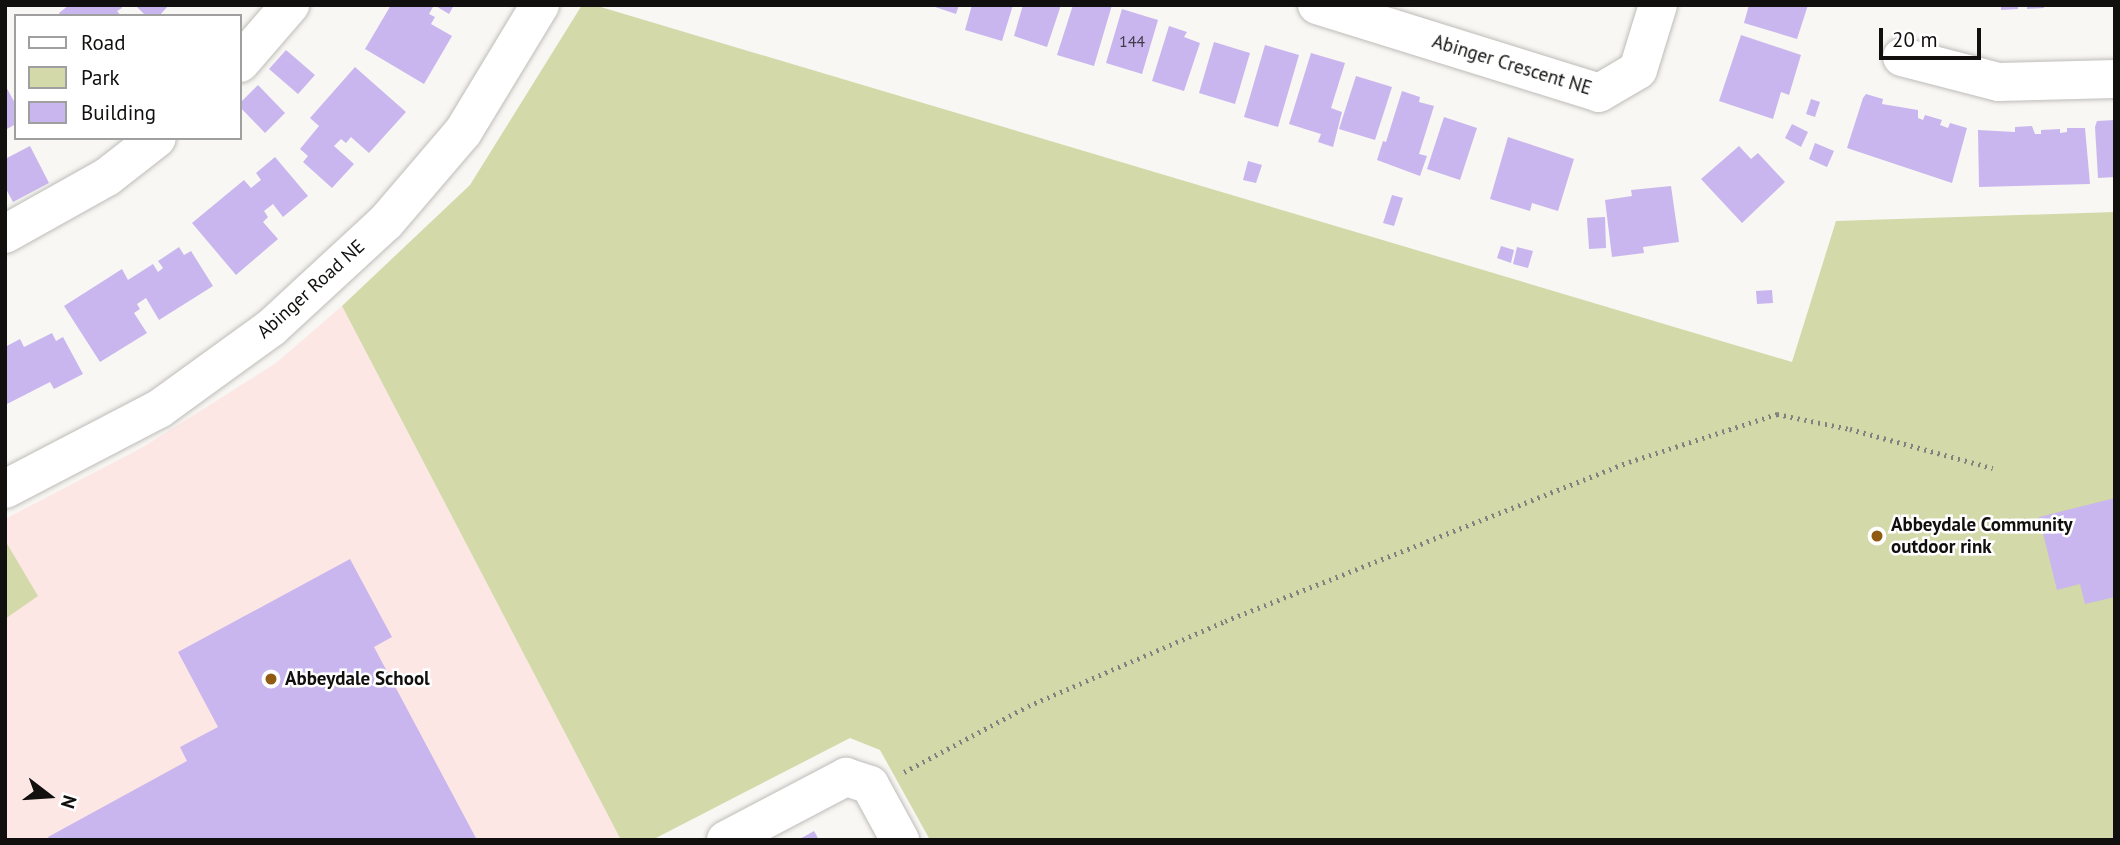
<!DOCTYPE html>
<style>
body{margin:0}
#map{position:relative;width:2120px;height:845px;overflow:hidden;background:#f8f7f3;font-family:"PT Sans",sans-serif}
div>[style]{position:absolute}
.education>*{inset:0;background:#fde7e5}
.green>*{inset:0;background:#d3d9a9}
.building>*{inset:0;background:#c9b6ee}
.path>*{height:4.5px;margin-top:-2.25px;transform-origin:0;background:repeating-linear-gradient(90deg,#82817f 0 2px,transparent 0 7px)}
.roads{filter:drop-shadow(0 0 2px #bebcb9) drop-shadow(0 0 2px #bebcb9)}
.minor>*{height:38px;margin:-19px;padding:0 19px;transform-origin:19px;border-radius:19px;background:#fff}
.dots>*{width:19px;height:19px;translate:-50% -50%;box-sizing:border-box;border:4px solid #fff;border-radius:50%}
span{translate:-50% -50%;white-space:nowrap;text-align:center;line-height:1.15;-webkit-text-stroke:5px #fff;paint-order:stroke}
.number-label{font-size:16px;color:#3f3a47}
.number-label span{-webkit-text-stroke-width:0}
.street-label{font-size:19px;color:#11100f}
.poi-label{font-size:19px;color:#11100f;font-weight:700}
.left{translate:0 -50%;text-align:left}
.frame{position:absolute;inset:0;border:7px solid #11100f;pointer-events:none}
.legend{position:absolute;left:14px;top:14px;width:228px;height:126px;box-sizing:border-box;background:#fff;border:2px solid #a09f9f;margin:0;padding:9px 12px;list-style:none;font-size:21px;color:#11100f}
.legend li{display:flex;align-items:center;gap:14px;height:35px}
.legend b{width:35px;border:2px solid #a09f9f}
.north{position:absolute;left:14px;top:761px;width:70px;height:70px;-webkit-text-stroke:5px #fff;paint-order:stroke;rotate:107deg;font-size:19px;font-weight:700;line-height:28px;text-align:center;color:#11100f}
.north::after{content:'';display:block;margin:auto;width:24px;height:32px;background:#11100f;clip-path:polygon(50% 0,100% 100%,50% 72%,0 100%)}
.scale{position:absolute;left:1879px;top:28px;width:102px;height:32px;box-sizing:border-box;border:4px solid #11100f;border-top:0;padding-left:9px;font-size:21px;line-height:24px;white-space:nowrap;color:#11100f;-webkit-text-stroke:5px #fff;paint-order:stroke}
</style>
<div id="map">
<div class="education">
<div style="clip-path:polygon(342px 306px,621px 840px,5px 840px,5px 519px,143px 447px,276px 363px)"></div>
</div>
<div class="green">
<div style="clip-path:polygon(582px 5px,594px 5px,1792px 362px,1836px 221px,2115px 212px,2115px 840px,930px 840px,880px 750px,850px 738px,652px 840px,621px 840px,342px 306px,470px 185px)"></div>
<div style="clip-path:polygon(6px 542px,38px 596px,5px 619px,5px 543px)"></div>
</div>
<div class="building">
<div style="clip-path:polygon(69px 5px,120px 5px,122px 8px,117px 11px,121px 16px,61px 16px,59px 13px)"></div>
<div style="clip-path:polygon(135px 5px,169px 5px,159px 16px,146px 16px)"></div>
<div style="clip-path:polygon(391px 5px,434px 5px,429px 14px,435px 17px,431px 24px,452px 36px,424px 84px,365px 49px)"></div>
<div style="clip-path:polygon(434px 5px,454px 5px,449px 14px)"></div>
<div style="clip-path:polygon(929px 5px,959px 5px,956px 14px)"></div>
<div style="clip-path:polygon(972px 5px,1013px 5px,1002px 41px,965px 30px)"></div>
<div style="clip-path:polygon(1023px 5px,1061px 5px,1047px 47px,1014px 36px)"></div>
<div style="clip-path:polygon(1073px 5px,1112px 5px,1094px 66px,1057px 55px)"></div>
<div style="clip-path:polygon(1749px 5px,1808px 5px,1797px 39px,1744px 23px)"></div>
<div style="clip-path:polygon(2001px 5px,2018px 5px,2018px 9px,2001px 10px)"></div>
<div style="clip-path:polygon(2027px 5px,2044px 5px,2044px 8px,2027px 9px)"></div>
<div style="clip-path:polygon(1122px 9px,1158px 20px,1142px 74px,1106px 63px)"></div>
<div style="clip-path:polygon(1169px 26px,1187px 32px,1184px 37px,1200px 43px,1184px 91px,1152px 81px)"></div>
<div style="clip-path:polygon(1741px 35px,1801px 55px,1789px 95px,1781px 92px,1773px 119px,1719px 101px)"></div>
<div style="clip-path:polygon(1214px 42px,1250px 53px,1235px 104px,1199px 93px)"></div>
<div style="clip-path:polygon(1265px 45px,1299px 55px,1278px 127px,1244px 117px)"></div>
<div style="clip-path:polygon(286px 50px,315px 75px,298px 94px,269px 69px)"></div>
<div style="clip-path:polygon(1311px 53px,1345px 63px,1331px 108px,1342px 112px,1333px 147px,1318px 142px,1321px 134px,1289px 124px)"></div>
<div style="clip-path:polygon(355px 67px,406px 112px,369px 153px,351px 137px,346px 143px,341px 139px,334px 146px,354px 164px,332px 188px,303px 162px,308px 156px,300px 149px,319px 126px,310px 118px)"></div>
<div style="clip-path:polygon(1356px 76px,1392px 87px,1375px 140px,1339px 129px)"></div>
<div style="clip-path:polygon(5px 85px,16px 105px,16px 124px,5px 130px)"></div>
<div style="clip-path:polygon(258px 85px,285px 113px,265px 133px,240px 107px,240px 103px)"></div>
<div style="clip-path:polygon(1402px 91px,1420px 97px,1419px 102px,1434px 106px,1419px 154px,1427px 156px,1420px 176px,1377px 160px,1383px 141px,1386px 142px)"></div>
<div style="clip-path:polygon(1866px 94px,1883px 99px,1882px 104px,1918px 110px,1918px 118px,1923px 120px,1925px 115px,1942px 120px,1940px 125px,1948px 128px,1950px 123px,1967px 128px,1952px 183px,1847px 148px,1863px 98px)"></div>
<div style="clip-path:polygon(1811px 99px,1820px 102px,1815px 117px,1806px 114px)"></div>
<div style="clip-path:polygon(1444px 117px,1477px 128px,1460px 180px,1427px 169px)"></div>
<div style="clip-path:polygon(2115px 120px,2115px 177px,2098px 178px,2095px 127px,2097px 121px)"></div>
<div style="clip-path:polygon(1792px 124px,1808px 132px,1801px 147px,1785px 138px)"></div>
<div style="clip-path:polygon(2032px 126px,2035px 134px,2041px 134px,2041px 130px,2060px 129px,2060px 133px,2067px 132px,2067px 128px,2085px 128px,2090px 184px,1979px 187px,1978px 130px,2015px 132px,2015px 127px)"></div>
<div style="clip-path:polygon(1508px 137px,1574px 159px,1558px 211px,1532px 203px,1530px 211px,1490px 199px)"></div>
<div style="clip-path:polygon(1815px 143px,1834px 151px,1827px 167px,1809px 159px)"></div>
<div style="clip-path:polygon(30px 146px,49px 183px,13px 202px,5px 187px,5px 159px)"></div>
<div style="clip-path:polygon(1739px 146px,1751px 159px,1758px 153px,1785px 182px,1742px 223px,1701px 179px)"></div>
<div style="clip-path:polygon(275px 157px,308px 196px,283px 217px,273px 204px,264px 211px,268px 217px,263px 222px,278px 239px,236px 275px,192px 223px,244px 180px,251px 188px,261px 180px,256px 173px)"></div>
<div style="clip-path:polygon(1248px 161px,1262px 165px,1256px 183px,1243px 180px)"></div>
<div style="clip-path:polygon(1671px 186px,1679px 242px,1643px 247px,1644px 253px,1612px 257px,1605px 200px,1632px 196px,1631px 190px)"></div>
<div style="clip-path:polygon(1392px 195px,1403px 198px,1394px 226px,1383px 223px)"></div>
<div style="clip-path:polygon(1605px 217px,1606px 248px,1589px 249px,1587px 218px)"></div>
<div style="clip-path:polygon(1501px 246px,1514px 250px,1511px 263px,1497px 258px)"></div>
<div style="clip-path:polygon(179px 247px,184px 255px,191px 251px,213px 286px,159px 320px,146px 298px,137px 304px,140px 309px,134px 313px,147px 333px,100px 362px,64px 306px,122px 269px,128px 280px,153px 264px,158px 272px,163px 268px,158px 261px)"></div>
<div style="clip-path:polygon(1517px 247px,1533px 251px,1528px 268px,1513px 264px)"></div>
<div style="clip-path:polygon(1772px 290px,1773px 303px,1757px 304px,1756px 291px)"></div>
<div style="clip-path:polygon(52px 333px,56px 341px,63px 337px,83px 374px,54px 389px,50px 382px,5px 405px,5px 347px,20px 339px,24px 347px)"></div>
<div style="clip-path:polygon(2115px 498px,2115px 597px,2085px 604px,2080px 584px,2057px 590px,2039px 517px)"></div>
<div style="clip-path:polygon(350px 559px,392px 637px,374px 647px,477px 840px,50px 840px,48px 837px,187px 761px,180px 747px,218px 727px,178px 652px)"></div>
<div style="clip-path:polygon(814px 831px,819px 840px,798px 840px)"></div>
</div>
<div class="path">
<div style="left:904px;top:772px;width:140px;rotate:-28deg"></div>
<div style="left:1028px;top:706px;width:215px;rotate:-23.3deg"></div>
<div style="left:1225px;top:621px;width:434px;rotate:-21.5deg"></div>
<div style="left:1629px;top:462px;width:156px;rotate:-18deg"></div>
<div style="left:1777px;top:414px;width:75px;rotate:11.6deg"></div>
<div style="left:1850px;top:429px;width:148px;rotate:15.3deg"></div>
</div>
<div class="roads">
<div class="minor">
<div style="left:1317px;top:5px;width:295px;rotate:17.3deg"></div>
<div style="left:1599px;top:93px;width:45px;rotate:-30.5deg"></div>
<div style="left:1638px;top:70px;width:68px;rotate:-72.9deg"></div>
<div style="left:1902px;top:57px;width:100px;rotate:14.5deg"></div>
<div style="left:1999px;top:82px;width:116px;rotate:-1.5deg"></div>
<div style="left:240px;top:63px;width:77px;rotate:-49.2deg"></div>
<div style="left:5px;top:234px;width:117px;rotate:-29.2deg"></div>
<div style="left:107px;top:177px;width:63px;rotate:-38deg"></div>
<div style="left:5px;top:489px;width:174px;rotate:-27.5deg"></div>
<div style="left:159px;top:409px;width:138px;rotate:-35.9deg"></div>
<div style="left:271px;top:328px;width:156px;rotate:-42.7deg"></div>
<div style="left:386px;top:222px;width:118px;rotate:-49.5deg"></div>
<div style="left:463px;top:132px;width:149px;rotate:-58.8deg"></div>
<div style="left:726px;top:840px;width:136px;rotate:-27.7deg"></div>
<div style="left:846px;top:777px;width:25px;rotate:18deg"></div>
<div style="left:870px;top:785px;width:63px;rotate:61.4deg"></div>
</div>
</div>
<div class="dots">
<div style="left:1877px;top:536px;background:#915a12"></div>
<div style="left:271px;top:679px;background:#915a12"></div>
</div>
<div class="number-label">
<span style="left:1132px;top:41px">144</span>
</div>
<div class="street-label">
<span style="left:1512px;top:65px;rotate:17deg">Abinger Crescent NE</span>
<span style="left:311px;top:289px;rotate:-42deg">Abinger Road NE</span>
</div>
<div class="poi-label">
<span class="left" style="left:1891px;top:536px">Abbeydale Community<br>outdoor rink</span>
<span class="left" style="left:285px;top:679px">Abbeydale School</span>
</div>
<div class="frame"></div>
<ul class="legend">
<li><b style="height:9px;background:#fff"></b>Road</li>
<li><b style="height:19px;background:#d3d9a9"></b>Park</li>
<li><b style="height:19px;background:#c9b6ee"></b>Building</li>
</ul>
<div class="north">N</div>
<div class="scale">20 m</div>
</div>
